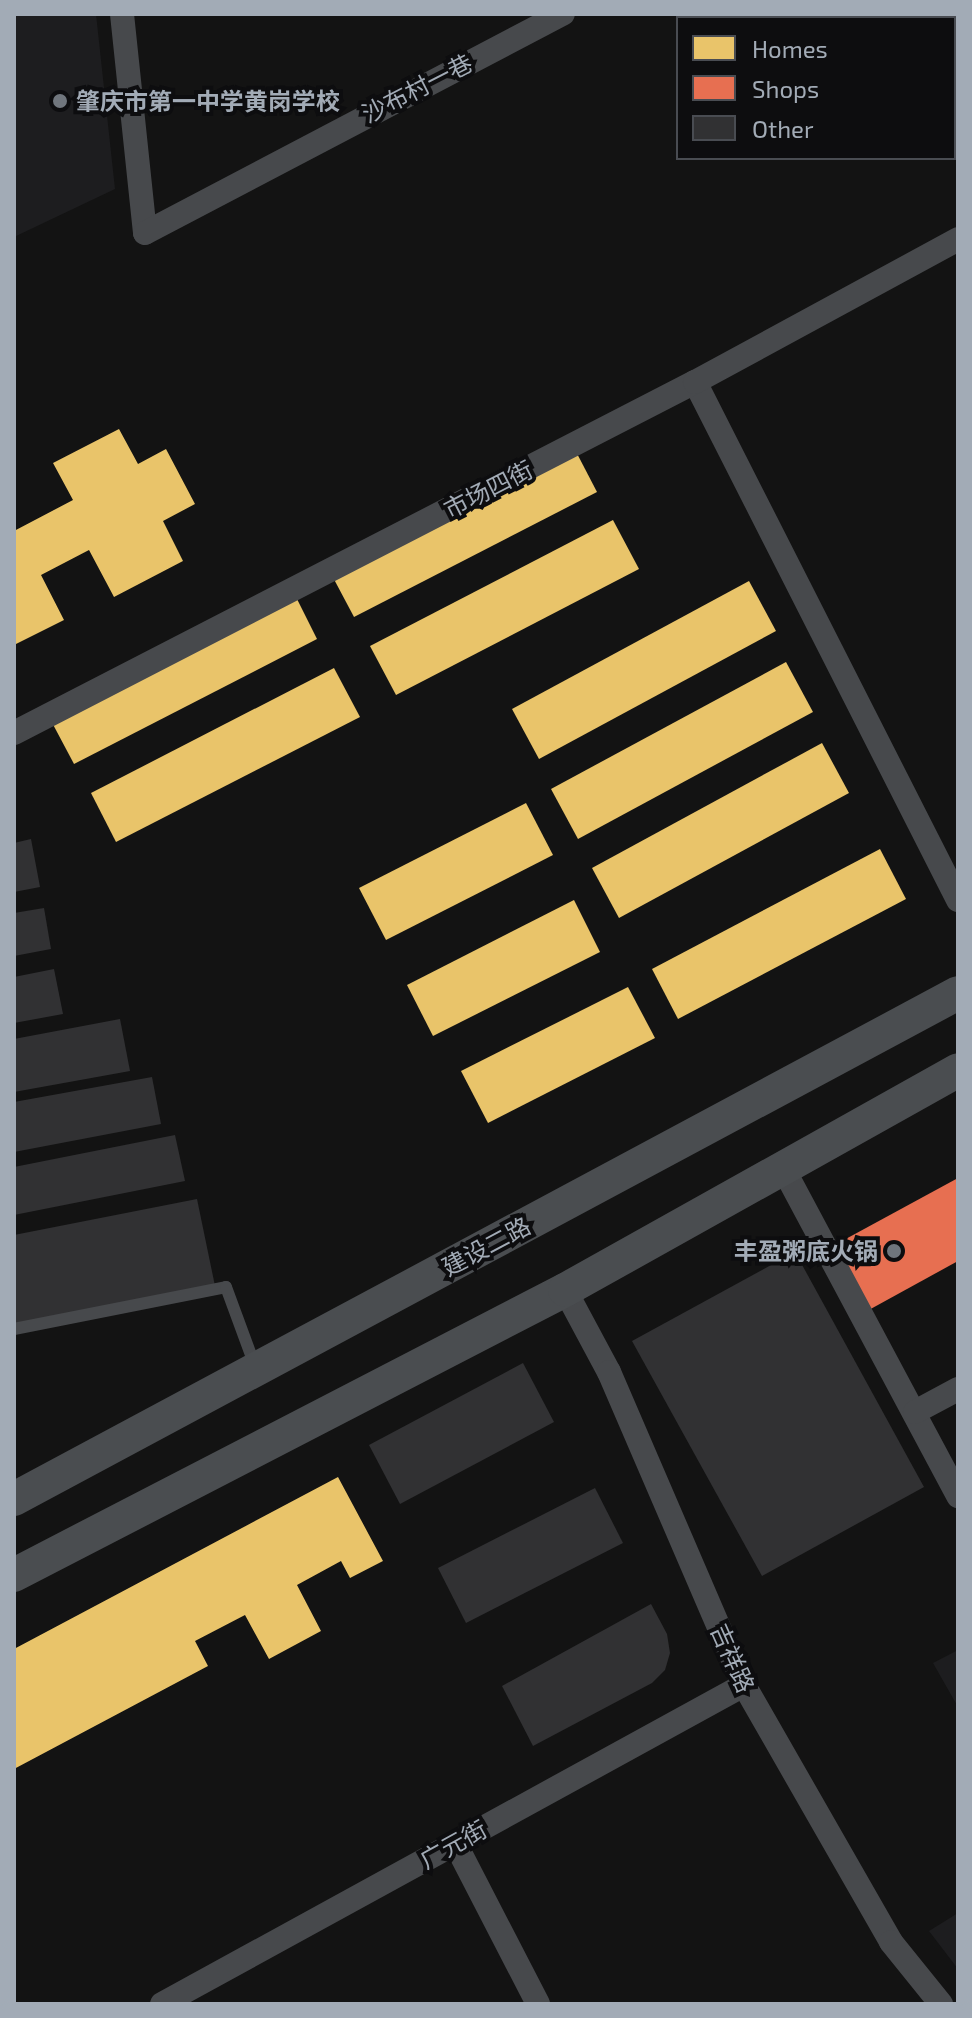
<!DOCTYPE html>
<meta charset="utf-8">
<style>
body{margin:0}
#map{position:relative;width:972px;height:2018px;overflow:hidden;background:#131313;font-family:"Exo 2","Noto Sans SC",sans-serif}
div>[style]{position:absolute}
.built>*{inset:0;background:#1d1d1f}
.homes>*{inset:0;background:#e9c46a}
.shops>*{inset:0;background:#e76f51}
.building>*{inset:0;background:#313133}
.lane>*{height:12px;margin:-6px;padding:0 6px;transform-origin:6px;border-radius:6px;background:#47494c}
.street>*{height:24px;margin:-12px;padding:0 12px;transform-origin:12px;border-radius:12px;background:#47494c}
.secondary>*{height:34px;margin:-17px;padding:0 17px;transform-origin:17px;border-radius:17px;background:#4a4d50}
.dots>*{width:22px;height:22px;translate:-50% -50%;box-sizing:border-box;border:4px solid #0d0d0f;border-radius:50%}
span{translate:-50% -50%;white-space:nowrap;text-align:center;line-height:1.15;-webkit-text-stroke:8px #0d0d0f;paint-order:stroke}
.street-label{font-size:24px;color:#a2abb6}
.poi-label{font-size:24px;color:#a2abb6;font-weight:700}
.left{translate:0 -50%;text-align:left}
.right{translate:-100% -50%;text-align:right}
.frame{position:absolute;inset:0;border:16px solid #a2abb6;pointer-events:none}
.legend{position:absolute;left:676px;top:16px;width:280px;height:144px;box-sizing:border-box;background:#0d0d0f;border:2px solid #494c52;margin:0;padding:10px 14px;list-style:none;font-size:24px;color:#a2abb6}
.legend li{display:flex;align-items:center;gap:16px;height:40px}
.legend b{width:40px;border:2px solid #494c52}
</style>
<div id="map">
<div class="built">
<div style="clip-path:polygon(14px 14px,96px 14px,115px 189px,14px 237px)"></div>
<div style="clip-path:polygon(958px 1650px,958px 1707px,933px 1663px)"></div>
<div style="clip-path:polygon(958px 1913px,958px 1969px,929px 1931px)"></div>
</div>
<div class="homes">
<div style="clip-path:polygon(119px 429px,138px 464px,166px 449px,195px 504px,163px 521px,183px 561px,114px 597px,89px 550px,41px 575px,64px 620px,14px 645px,14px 531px,73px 500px,53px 463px)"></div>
<div style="clip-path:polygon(571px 442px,597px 492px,354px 617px,328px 568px)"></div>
<div style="clip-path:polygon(613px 520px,639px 569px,396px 695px,370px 646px)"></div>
<div style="clip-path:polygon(749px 581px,776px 631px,539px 759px,512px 709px)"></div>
<div style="clip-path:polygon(292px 589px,317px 639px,74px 764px,48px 715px)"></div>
<div style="clip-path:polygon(786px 662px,813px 712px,578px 839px,551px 789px)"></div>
<div style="clip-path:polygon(334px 668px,360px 717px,116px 842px,91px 793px)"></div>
<div style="clip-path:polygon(822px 743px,849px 793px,619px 918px,592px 868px)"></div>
<div style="clip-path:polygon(526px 803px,553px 855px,386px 940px,359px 888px)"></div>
<div style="clip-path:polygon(880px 849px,906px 899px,678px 1019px,652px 969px)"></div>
<div style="clip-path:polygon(574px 900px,600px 952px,433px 1036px,407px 985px)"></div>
<div style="clip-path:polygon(628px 987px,655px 1038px,488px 1123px,461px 1071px)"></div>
<div style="clip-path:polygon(338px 1477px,383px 1561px,350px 1578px,341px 1561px,297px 1585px,321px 1631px,269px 1659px,245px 1615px,195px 1641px,208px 1666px,14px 1769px,14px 1649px)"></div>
</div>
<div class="shops">
<div style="clip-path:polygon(958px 1178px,958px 1261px,867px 1311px,831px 1247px)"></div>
</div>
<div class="building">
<div style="clip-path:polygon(31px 839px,40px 887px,14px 892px,14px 843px)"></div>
<div style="clip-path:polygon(44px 908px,51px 949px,14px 956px,14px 913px)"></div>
<div style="clip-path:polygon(54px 969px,63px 1014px,14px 1023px,14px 977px)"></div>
<div style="clip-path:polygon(120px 1019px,130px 1071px,14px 1092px,14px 1039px)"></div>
<div style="clip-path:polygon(152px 1077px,161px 1124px,14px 1152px,14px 1102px)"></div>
<div style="clip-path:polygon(175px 1135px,185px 1181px,14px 1215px,14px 1167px)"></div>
<div style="clip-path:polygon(197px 1199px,215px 1286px,14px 1326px,14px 1235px)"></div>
<div style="clip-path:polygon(795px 1252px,924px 1487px,762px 1576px,632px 1341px)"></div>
<div style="clip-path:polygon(523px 1363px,554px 1422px,400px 1504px,369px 1445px)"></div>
<div style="clip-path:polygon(595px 1488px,623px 1543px,466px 1623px,438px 1568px)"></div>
<div style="clip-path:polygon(651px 1604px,667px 1634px,670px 1653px,665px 1670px,652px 1683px,533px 1746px,502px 1686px)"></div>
</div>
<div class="lane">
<div style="left:14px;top:1329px;width:216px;rotate:-11.2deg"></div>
<div style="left:226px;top:1287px;width:84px;rotate:69.8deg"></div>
</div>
<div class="street">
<div style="left:122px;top:14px;width:220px;rotate:84deg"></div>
<div style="left:145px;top:233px;width:472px;rotate:-27.7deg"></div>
<div style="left:695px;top:382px;width:581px;rotate:63.08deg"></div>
<div style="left:14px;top:733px;width:766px;rotate:-27.27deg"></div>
<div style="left:695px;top:382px;width:299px;rotate:-28.5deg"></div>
<div style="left:783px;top:1168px;width:372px;rotate:61.9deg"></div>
<div style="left:565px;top:1290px;width:93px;rotate:61.8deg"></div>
<div style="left:609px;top:1372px;width:341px;rotate:66.7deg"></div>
<div style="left:744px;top:1685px;width:296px;rotate:60.2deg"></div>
<div style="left:891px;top:1942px;width:80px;rotate:51.1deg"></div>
<div style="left:915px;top:1412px;width:49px;rotate:-28.1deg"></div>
<div style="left:455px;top:1843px;width:181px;rotate:62.7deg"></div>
<div style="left:162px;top:2004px;width:664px;rotate:-28.73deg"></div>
</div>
<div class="secondary">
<div style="left:14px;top:1499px;width:1071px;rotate:-28.19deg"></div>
<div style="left:14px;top:1575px;width:620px;rotate:-27.35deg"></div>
<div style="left:565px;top:1290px;width:450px;rotate:-29.2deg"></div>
</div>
<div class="dots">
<div style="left:60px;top:101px;background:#70767d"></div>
<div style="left:894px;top:1251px;background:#70767d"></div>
</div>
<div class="street-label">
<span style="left:417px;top:88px;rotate:-27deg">沙布村一巷</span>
<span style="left:488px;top:489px;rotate:-27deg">市场四街</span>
<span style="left:486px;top:1246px;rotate:-28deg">建设二路</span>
<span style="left:733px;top:1658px;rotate:66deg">吉祥路</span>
<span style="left:453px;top:1844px;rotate:-29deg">广元街</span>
</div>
<div class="poi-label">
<span class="left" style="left:76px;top:101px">肇庆市第一中学黄岗学校</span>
<span class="right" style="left:878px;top:1251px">丰盈粥底火锅</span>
</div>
<div class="frame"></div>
<ul class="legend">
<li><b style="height:22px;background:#e9c46a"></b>Homes</li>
<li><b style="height:22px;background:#e76f51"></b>Shops</li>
<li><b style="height:22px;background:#313133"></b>Other</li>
</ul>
</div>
